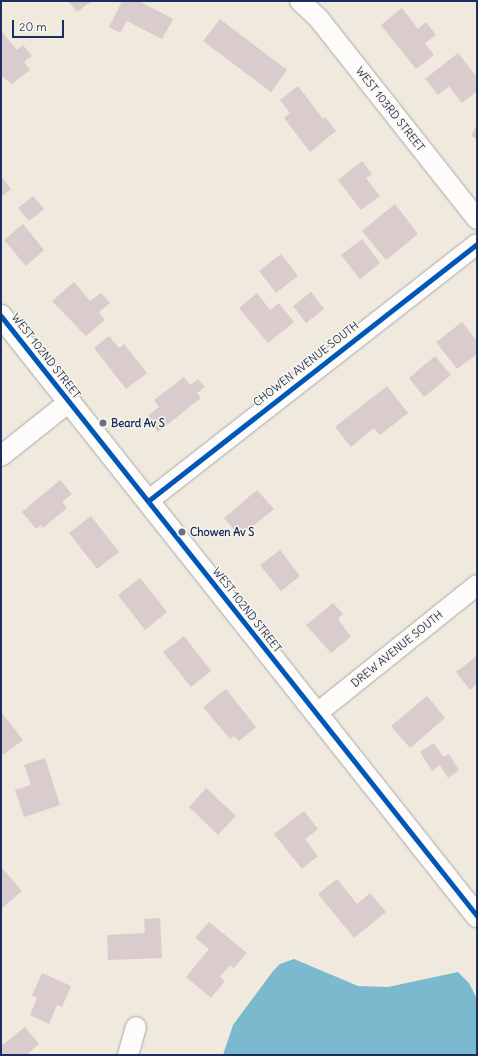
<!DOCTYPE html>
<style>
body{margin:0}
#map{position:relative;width:478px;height:1056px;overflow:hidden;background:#efe9de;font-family:Delius,sans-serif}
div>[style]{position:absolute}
.water>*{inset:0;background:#7bb9cf}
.building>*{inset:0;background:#dacbcc}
.roads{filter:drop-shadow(0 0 1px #aaaaa9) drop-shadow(0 0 1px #aaaaa9)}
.minor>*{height:20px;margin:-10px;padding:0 10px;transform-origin:10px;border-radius:10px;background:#fdfcfa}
.tertiary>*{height:22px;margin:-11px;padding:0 11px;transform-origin:11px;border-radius:11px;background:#fdfcfa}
.cycleway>*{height:5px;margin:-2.5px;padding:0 2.5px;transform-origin:2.5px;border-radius:2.5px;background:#0057b8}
.dots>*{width:11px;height:11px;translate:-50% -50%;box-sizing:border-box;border:2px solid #fbf7ec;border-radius:50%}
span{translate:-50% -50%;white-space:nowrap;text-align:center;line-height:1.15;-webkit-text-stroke:3px #fbf7ec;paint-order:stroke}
.street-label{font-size:11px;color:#1b2f5e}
.poi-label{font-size:11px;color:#1b2f5e;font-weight:700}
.left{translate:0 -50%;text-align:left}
.frame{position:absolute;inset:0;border:2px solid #1b2f5e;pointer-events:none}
.scale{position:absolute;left:12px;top:20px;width:52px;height:18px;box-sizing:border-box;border:2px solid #1b2f5e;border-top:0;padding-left:5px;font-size:12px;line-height:14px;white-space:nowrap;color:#1b2f5e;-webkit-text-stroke:3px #fbf7ec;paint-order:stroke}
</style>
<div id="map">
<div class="water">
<div style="clip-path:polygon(294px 959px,358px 986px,388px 987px,458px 972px,469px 983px,477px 999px,477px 1055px,223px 1055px,233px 1025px,273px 971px,280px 964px)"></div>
</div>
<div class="building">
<div style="clip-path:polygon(68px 1px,92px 1px,77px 12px)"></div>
<div style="clip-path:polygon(122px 1px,139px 1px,173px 19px,162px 39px,127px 21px,120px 33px,109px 27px)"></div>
<div style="clip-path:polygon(402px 8px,418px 29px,426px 22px,436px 35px,425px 43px,434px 55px,416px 69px,381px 25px)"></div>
<div style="clip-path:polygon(220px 19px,287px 70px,271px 92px,203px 41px)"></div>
<div style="clip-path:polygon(1px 31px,17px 50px,23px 45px,32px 56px,24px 62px,30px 70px,12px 84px,1px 76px)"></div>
<div style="clip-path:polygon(458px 53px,477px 77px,477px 91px,462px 103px,449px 86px,438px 95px,425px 79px)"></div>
<div style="clip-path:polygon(298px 86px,323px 119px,325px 117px,336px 131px,310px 152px,284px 118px,290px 113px,280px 100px)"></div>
<div style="clip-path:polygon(477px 125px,477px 139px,471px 136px)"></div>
<div style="clip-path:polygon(362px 161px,372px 174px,366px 178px,380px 196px,361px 210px,338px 180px)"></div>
<div style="clip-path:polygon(3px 179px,11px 189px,1px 197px,1px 181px)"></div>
<div style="clip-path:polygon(33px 196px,44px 209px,29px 221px,18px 208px)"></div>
<div style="clip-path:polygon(395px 204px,418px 234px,386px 260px,362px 231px)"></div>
<div style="clip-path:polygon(23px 224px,44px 250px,26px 266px,4px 240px)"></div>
<div style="clip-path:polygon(362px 239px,380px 263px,360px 279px,341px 255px)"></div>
<div style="clip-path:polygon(281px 254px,298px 276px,276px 293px,259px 271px)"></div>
<div style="clip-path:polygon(74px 282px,90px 301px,101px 293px,110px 303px,99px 312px,105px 320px,86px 336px,52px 301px)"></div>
<div style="clip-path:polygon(311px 292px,324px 309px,306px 323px,293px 306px)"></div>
<div style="clip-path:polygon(257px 293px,270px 310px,279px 303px,294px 322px,268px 343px,239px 308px)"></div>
<div style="clip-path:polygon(462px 322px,477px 341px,477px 354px,457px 369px,436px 342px)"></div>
<div style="clip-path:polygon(109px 336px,119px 348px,124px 344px,147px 373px,126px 389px,94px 348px)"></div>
<div style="clip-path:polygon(435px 356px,451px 375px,424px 397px,409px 378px)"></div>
<div style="clip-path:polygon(184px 377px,190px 385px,198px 379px,205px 387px,197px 393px,201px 398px,158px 432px,146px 417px,159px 407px,154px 400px)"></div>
<div style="clip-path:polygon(387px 386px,408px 413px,380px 435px,374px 428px,351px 447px,335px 427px)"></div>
<div style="clip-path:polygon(60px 480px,72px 494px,62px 502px,67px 508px,43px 528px,41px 525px,36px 529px,22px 512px)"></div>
<div style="clip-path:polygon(257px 490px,274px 509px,240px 537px,224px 518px)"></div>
<div style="clip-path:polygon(91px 516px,119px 552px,97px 569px,69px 533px)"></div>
<div style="clip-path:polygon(280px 550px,300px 576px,281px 591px,260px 565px)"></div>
<div style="clip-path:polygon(140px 578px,167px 612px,145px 630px,118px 595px)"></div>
<div style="clip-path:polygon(333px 603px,343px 614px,338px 619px,351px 637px,331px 653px,306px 625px)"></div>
<div style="clip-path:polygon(184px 636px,211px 671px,191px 687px,163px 652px)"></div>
<div style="clip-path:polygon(477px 656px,477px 684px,470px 690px,456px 672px)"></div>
<div style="clip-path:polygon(226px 689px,256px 727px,239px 741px,234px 736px,230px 739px,203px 707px)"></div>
<div style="clip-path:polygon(427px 696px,445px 718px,410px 748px,391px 726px)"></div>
<div style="clip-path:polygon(1px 712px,23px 740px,3px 755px,1px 753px)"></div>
<div style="clip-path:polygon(434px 743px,443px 757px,449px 754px,459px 770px,448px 778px,440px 765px,432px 771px,420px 752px)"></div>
<div style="clip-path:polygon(45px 758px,60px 805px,24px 817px,15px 790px,31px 785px,24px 765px)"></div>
<div style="clip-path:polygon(206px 788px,236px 816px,218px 835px,189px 807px)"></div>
<div style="clip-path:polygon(304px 811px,318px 829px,305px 839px,318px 856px,302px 869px,274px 834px)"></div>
<div style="clip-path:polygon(1px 867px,22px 891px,1px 909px)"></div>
<div style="clip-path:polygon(337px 879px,357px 904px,370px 893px,386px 912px,354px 938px,318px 894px)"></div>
<div style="clip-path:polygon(160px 918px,162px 958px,108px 960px,107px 935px,145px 933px,144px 919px)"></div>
<div style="clip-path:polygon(209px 922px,247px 953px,234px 968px,230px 965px,220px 977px,225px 981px,211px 998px,186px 977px,209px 949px,195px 938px)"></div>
<div style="clip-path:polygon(42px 973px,71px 986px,62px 1007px,57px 1005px,49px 1024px,30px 1015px,37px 998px,32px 996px)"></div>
<div style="clip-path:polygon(25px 1027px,39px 1044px,26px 1055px,1px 1055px,1px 1046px)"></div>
</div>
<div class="roads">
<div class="minor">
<div style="left:300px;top:1px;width:26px;rotate:43deg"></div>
<div style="left:319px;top:19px;width:255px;rotate:51.7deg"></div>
<div style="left:1px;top:456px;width:87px;rotate:-38.5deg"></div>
<div style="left:148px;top:501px;width:417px;rotate:-38deg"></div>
<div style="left:316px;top:714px;width:206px;rotate:-38.7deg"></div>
<div style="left:128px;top:1055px;width:29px;rotate:-74deg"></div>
</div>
<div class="tertiary">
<div style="left:1px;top:316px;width:766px;rotate:51.57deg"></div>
</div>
</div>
<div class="cycleway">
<div style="left:1px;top:316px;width:766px;rotate:51.57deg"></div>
<div style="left:148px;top:501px;width:417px;rotate:-38deg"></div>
</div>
<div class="dots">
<div style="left:103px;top:423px;background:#65708b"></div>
<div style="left:182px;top:532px;background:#65708b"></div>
</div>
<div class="street-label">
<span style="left:390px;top:109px;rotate:52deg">WEST 103RD STREET</span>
<span style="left:46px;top:356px;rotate:52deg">WEST 102ND STREET</span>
<span style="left:306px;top:364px;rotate:-38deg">CHOWEN AVENUE SOUTH</span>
<span style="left:247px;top:610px;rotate:52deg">WEST 102ND STREET</span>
<span style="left:397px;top:649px;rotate:-39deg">DREW AVENUE SOUTH</span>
</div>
<div class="poi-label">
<span class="left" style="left:111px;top:423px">Beard Av S</span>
<span class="left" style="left:190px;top:532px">Chowen Av S</span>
</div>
<div class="frame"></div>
<div class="scale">20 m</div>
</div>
